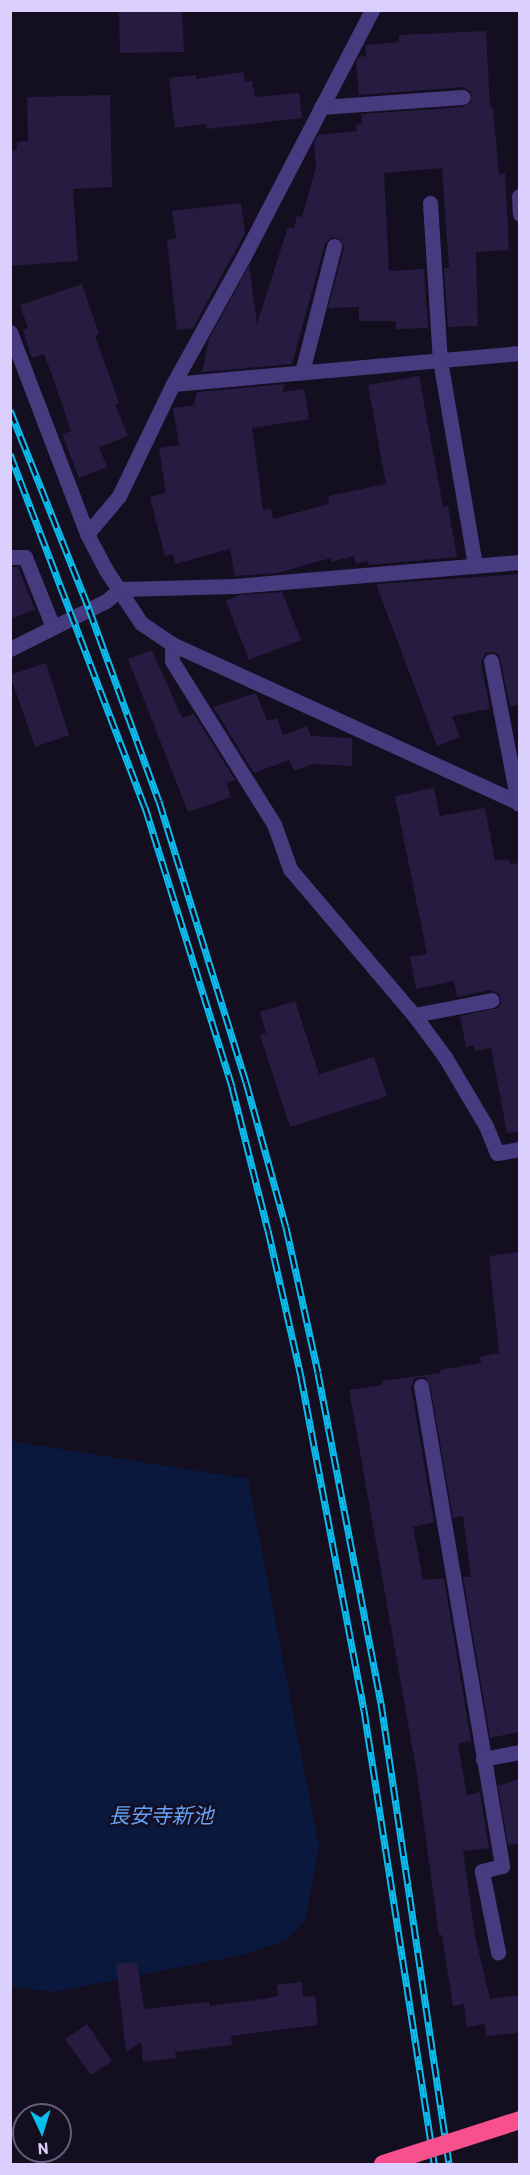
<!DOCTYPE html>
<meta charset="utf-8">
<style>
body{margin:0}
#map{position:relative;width:530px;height:2175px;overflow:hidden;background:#140e21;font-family:Barlow,"Noto Sans JP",sans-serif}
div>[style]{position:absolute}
.water>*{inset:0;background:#0b183d}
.building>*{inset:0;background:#271b41}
.street>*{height:15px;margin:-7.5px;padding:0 7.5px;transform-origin:7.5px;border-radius:7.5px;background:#463b7e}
.rail>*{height:7px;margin-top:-3.5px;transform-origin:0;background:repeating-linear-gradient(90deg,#140e21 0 14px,#0abdef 0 28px);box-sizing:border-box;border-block:2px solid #0abdef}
.highway-bridge>*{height:18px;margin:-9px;padding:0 9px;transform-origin:9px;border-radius:9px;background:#f8508d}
span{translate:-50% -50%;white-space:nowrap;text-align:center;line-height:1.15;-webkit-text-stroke:4.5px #140e21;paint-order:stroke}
.water-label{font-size:21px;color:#63a1f9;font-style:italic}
.frame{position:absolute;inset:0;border:12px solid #dbd0fd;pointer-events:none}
.north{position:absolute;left:12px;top:2103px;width:60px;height:60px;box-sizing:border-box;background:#140e21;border:2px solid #645c79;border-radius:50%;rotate:176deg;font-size:16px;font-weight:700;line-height:24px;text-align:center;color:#dbd0fd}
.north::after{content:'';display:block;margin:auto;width:21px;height:27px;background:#0abdef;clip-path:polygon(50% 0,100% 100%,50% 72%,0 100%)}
</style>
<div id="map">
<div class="water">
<div style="clip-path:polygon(10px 1441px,248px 1479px,319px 1847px,305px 1921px,286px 1941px,237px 1956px,54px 1992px,11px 1986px)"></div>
</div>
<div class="building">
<div style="clip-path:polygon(119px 10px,182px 10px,184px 52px,120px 53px)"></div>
<div style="clip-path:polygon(486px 31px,490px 108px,493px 108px,499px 174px,505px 173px,509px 250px,476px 252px,478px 326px,448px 327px,444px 268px,449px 268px,442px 168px,384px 173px,389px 271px,424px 269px,428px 328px,396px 329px,396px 321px,359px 321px,359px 307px,328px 308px,344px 248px,340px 239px,332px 237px,325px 244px,292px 364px,202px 372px,209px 339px,249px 266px,257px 324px,288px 227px,294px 229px,297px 216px,302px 217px,316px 167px,314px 142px,318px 135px,357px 131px,356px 125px,362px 124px,361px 114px,464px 107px,471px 102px,471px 92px,462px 87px,359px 95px,356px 62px,359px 57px,366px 56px,365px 45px,399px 42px,399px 35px)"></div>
<div style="clip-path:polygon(243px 72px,245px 82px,252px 81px,255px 97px,299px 93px,302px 118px,207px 129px,206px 124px,175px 128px,169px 78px,196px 75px,196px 79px)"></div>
<div style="clip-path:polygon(110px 95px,112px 187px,73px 189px,78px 261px,10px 266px,10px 150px,17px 150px,17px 142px,28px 141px,27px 97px)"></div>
<div style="clip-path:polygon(241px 203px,245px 233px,193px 328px,177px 330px,167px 240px,176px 238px,172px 211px)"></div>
<div style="clip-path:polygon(82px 284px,99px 334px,95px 336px,119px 403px,115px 404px,128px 436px,99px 447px,107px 467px,79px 478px,62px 434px,71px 431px,52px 375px,44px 354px,32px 358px,23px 330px,28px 328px,20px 305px)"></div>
<div style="clip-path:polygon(419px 376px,443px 507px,448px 506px,457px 557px,369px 565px,367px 561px,356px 564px,354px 556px,331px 562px,331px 558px,277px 573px,235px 576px,230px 549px,175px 564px,173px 554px,165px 556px,150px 497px,166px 493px,159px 448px,179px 445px,173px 408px,194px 405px,197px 392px,285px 384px,282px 392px,304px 389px,309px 419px,252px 428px,263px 510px,271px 509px,273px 519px,329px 504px,328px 496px,386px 484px,368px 385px)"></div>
<div style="clip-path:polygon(10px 567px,18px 567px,35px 609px,10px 620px)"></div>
<div style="clip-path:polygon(519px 574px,519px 705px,510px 706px,499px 655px,494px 652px,485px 653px,481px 663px,490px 709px,452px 716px,460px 737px,437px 746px,376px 584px)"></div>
<div style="clip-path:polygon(282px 592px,301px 640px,249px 660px,226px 601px,239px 595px)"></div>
<div style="clip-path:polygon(152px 650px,182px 718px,194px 714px,235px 780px,226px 783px,231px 797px,188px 812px,128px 659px)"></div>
<div style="clip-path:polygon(46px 663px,69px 735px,35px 747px,10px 675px)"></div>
<div style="clip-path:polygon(256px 693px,267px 721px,277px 718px,283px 735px,307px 726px,311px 736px,352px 738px,352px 766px,312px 764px,294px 771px,289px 760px,254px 773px,213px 707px)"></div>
<div style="clip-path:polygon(434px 788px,440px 816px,485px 808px,495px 861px,509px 859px,510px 864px,519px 863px,519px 1132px,507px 1133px,491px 1048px,475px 1051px,474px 1045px,466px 1047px,460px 1016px,498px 1008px,501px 1003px,500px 994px,490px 990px,457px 997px,454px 981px,416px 989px,410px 957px,427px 954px,395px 796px)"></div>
<div style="clip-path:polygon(295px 1001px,319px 1074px,374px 1057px,387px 1096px,290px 1127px,260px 1035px,266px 1033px,260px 1012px)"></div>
<div style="clip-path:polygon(519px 1252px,519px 1732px,490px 1738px,463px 1577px,471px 1577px,463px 1516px,453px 1518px,430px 1384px,425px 1377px,419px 1377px,414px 1379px,411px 1387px,434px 1522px,413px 1527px,423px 1580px,444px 1578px,471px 1741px,458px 1744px,467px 1796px,480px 1792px,489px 1848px,463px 1851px,475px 1936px,490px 1999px,519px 1995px,519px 2033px,486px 2036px,485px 2024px,467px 2027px,464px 2004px,453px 2006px,442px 1935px,439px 1935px,417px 1774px,349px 1390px,382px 1385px,382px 1381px,440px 1373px,440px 1370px,481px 1363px,480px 1357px,499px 1353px,489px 1256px)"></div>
<div style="clip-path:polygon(519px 1779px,519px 1844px,508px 1845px,498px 1786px)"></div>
<div style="clip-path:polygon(137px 1962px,144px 2009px,209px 2002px,209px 2006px,264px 1999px,278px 1996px,277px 1985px,302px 1982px,303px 1997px,315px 1996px,318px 2025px,231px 2036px,232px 2045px,175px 2052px,176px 2058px,143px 2062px,141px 2042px,126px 2052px,116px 1964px)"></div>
<div style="clip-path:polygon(87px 2024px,112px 2061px,91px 2075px,65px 2039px)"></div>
</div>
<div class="street">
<div style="left:321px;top:107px;width:142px;rotate:-4deg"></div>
<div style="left:519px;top:196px;width:18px;rotate:87deg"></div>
<div style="left:430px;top:203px;width:157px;rotate:86.4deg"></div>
<div style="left:440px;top:360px;width:207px;rotate:80.3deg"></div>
<div style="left:10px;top:332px;width:216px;rotate:69.1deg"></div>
<div style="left:87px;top:534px;width:41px;rotate:62.2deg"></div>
<div style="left:106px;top:570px;width:64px;rotate:56.6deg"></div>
<div style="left:141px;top:623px;width:37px;rotate:34deg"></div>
<div style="left:172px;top:644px;width:383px;rotate:24.6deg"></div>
<div style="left:302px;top:372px;width:130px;rotate:-75.7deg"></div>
<div style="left:173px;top:384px;width:348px;rotate:-5.1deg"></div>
<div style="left:87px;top:534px;width:50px;rotate:-49.9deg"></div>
<div style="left:119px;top:496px;width:124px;rotate:-64.3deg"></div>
<div style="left:173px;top:384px;width:146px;rotate:-61deg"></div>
<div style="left:244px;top:256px;width:277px;rotate:-62.5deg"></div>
<div style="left:10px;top:557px;width:15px"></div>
<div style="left:25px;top:557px;width:75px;rotate:68.2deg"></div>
<div style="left:172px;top:644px;width:17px;rotate:90deg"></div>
<div style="left:172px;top:661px;width:192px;rotate:58deg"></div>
<div style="left:274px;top:824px;width:48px;rotate:70.4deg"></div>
<div style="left:290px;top:869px;width:192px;rotate:49.7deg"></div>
<div style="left:414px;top:1015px;width:52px;rotate:53.6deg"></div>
<div style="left:445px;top:1057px;width:80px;rotate:59.3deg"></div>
<div style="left:486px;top:1126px;width:29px;rotate:68deg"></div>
<div style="left:497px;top:1153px;width:23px;rotate:-10deg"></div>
<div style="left:10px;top:649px;width:107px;rotate:-26.6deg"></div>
<div style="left:106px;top:601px;width:19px;rotate:-39deg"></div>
<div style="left:121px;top:589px;width:113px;rotate:-1.5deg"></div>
<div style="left:234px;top:586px;width:287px;rotate:-4.8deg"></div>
<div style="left:491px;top:661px;width:145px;rotate:79.2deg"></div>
<div style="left:414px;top:1015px;width:79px;rotate:-10.9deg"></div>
<div style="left:421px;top:1386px;width:487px;rotate:80.4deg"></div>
<div style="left:502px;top:1866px;width:21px;rotate:166deg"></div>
<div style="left:482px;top:1871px;width:83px;rotate:78.8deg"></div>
<div style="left:483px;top:1759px;width:38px;rotate:-11deg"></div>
</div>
<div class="rail">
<div style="left:10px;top:410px;width:214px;rotate:68.3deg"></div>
<div style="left:89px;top:609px;width:204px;rotate:70deg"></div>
<div style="left:159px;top:801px;width:294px;rotate:72.8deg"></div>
<div style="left:246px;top:1082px;width:150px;rotate:74.6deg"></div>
<div style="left:286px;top:1227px;width:149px;rotate:77.6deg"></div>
<div style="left:318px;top:1373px;width:336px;rotate:79.2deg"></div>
<div style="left:381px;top:1703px;width:466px;rotate:81.6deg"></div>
<div style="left:10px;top:454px;width:378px;rotate:69.1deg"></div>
<div style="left:145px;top:807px;width:293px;rotate:72.7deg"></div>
<div style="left:232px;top:1087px;width:147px;rotate:75.9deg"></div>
<div style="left:268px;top:1230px;width:151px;rotate:77.3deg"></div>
<div style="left:301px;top:1377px;width:339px;rotate:79.3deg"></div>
<div style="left:364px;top:1710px;width:459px;rotate:81.2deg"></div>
</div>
<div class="highway-bridge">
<div style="left:383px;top:2164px;width:144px;rotate:-17.8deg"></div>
</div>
<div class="water-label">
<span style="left:161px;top:1815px">長安寺新池</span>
</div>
<div class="frame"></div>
<div class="north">N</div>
</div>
